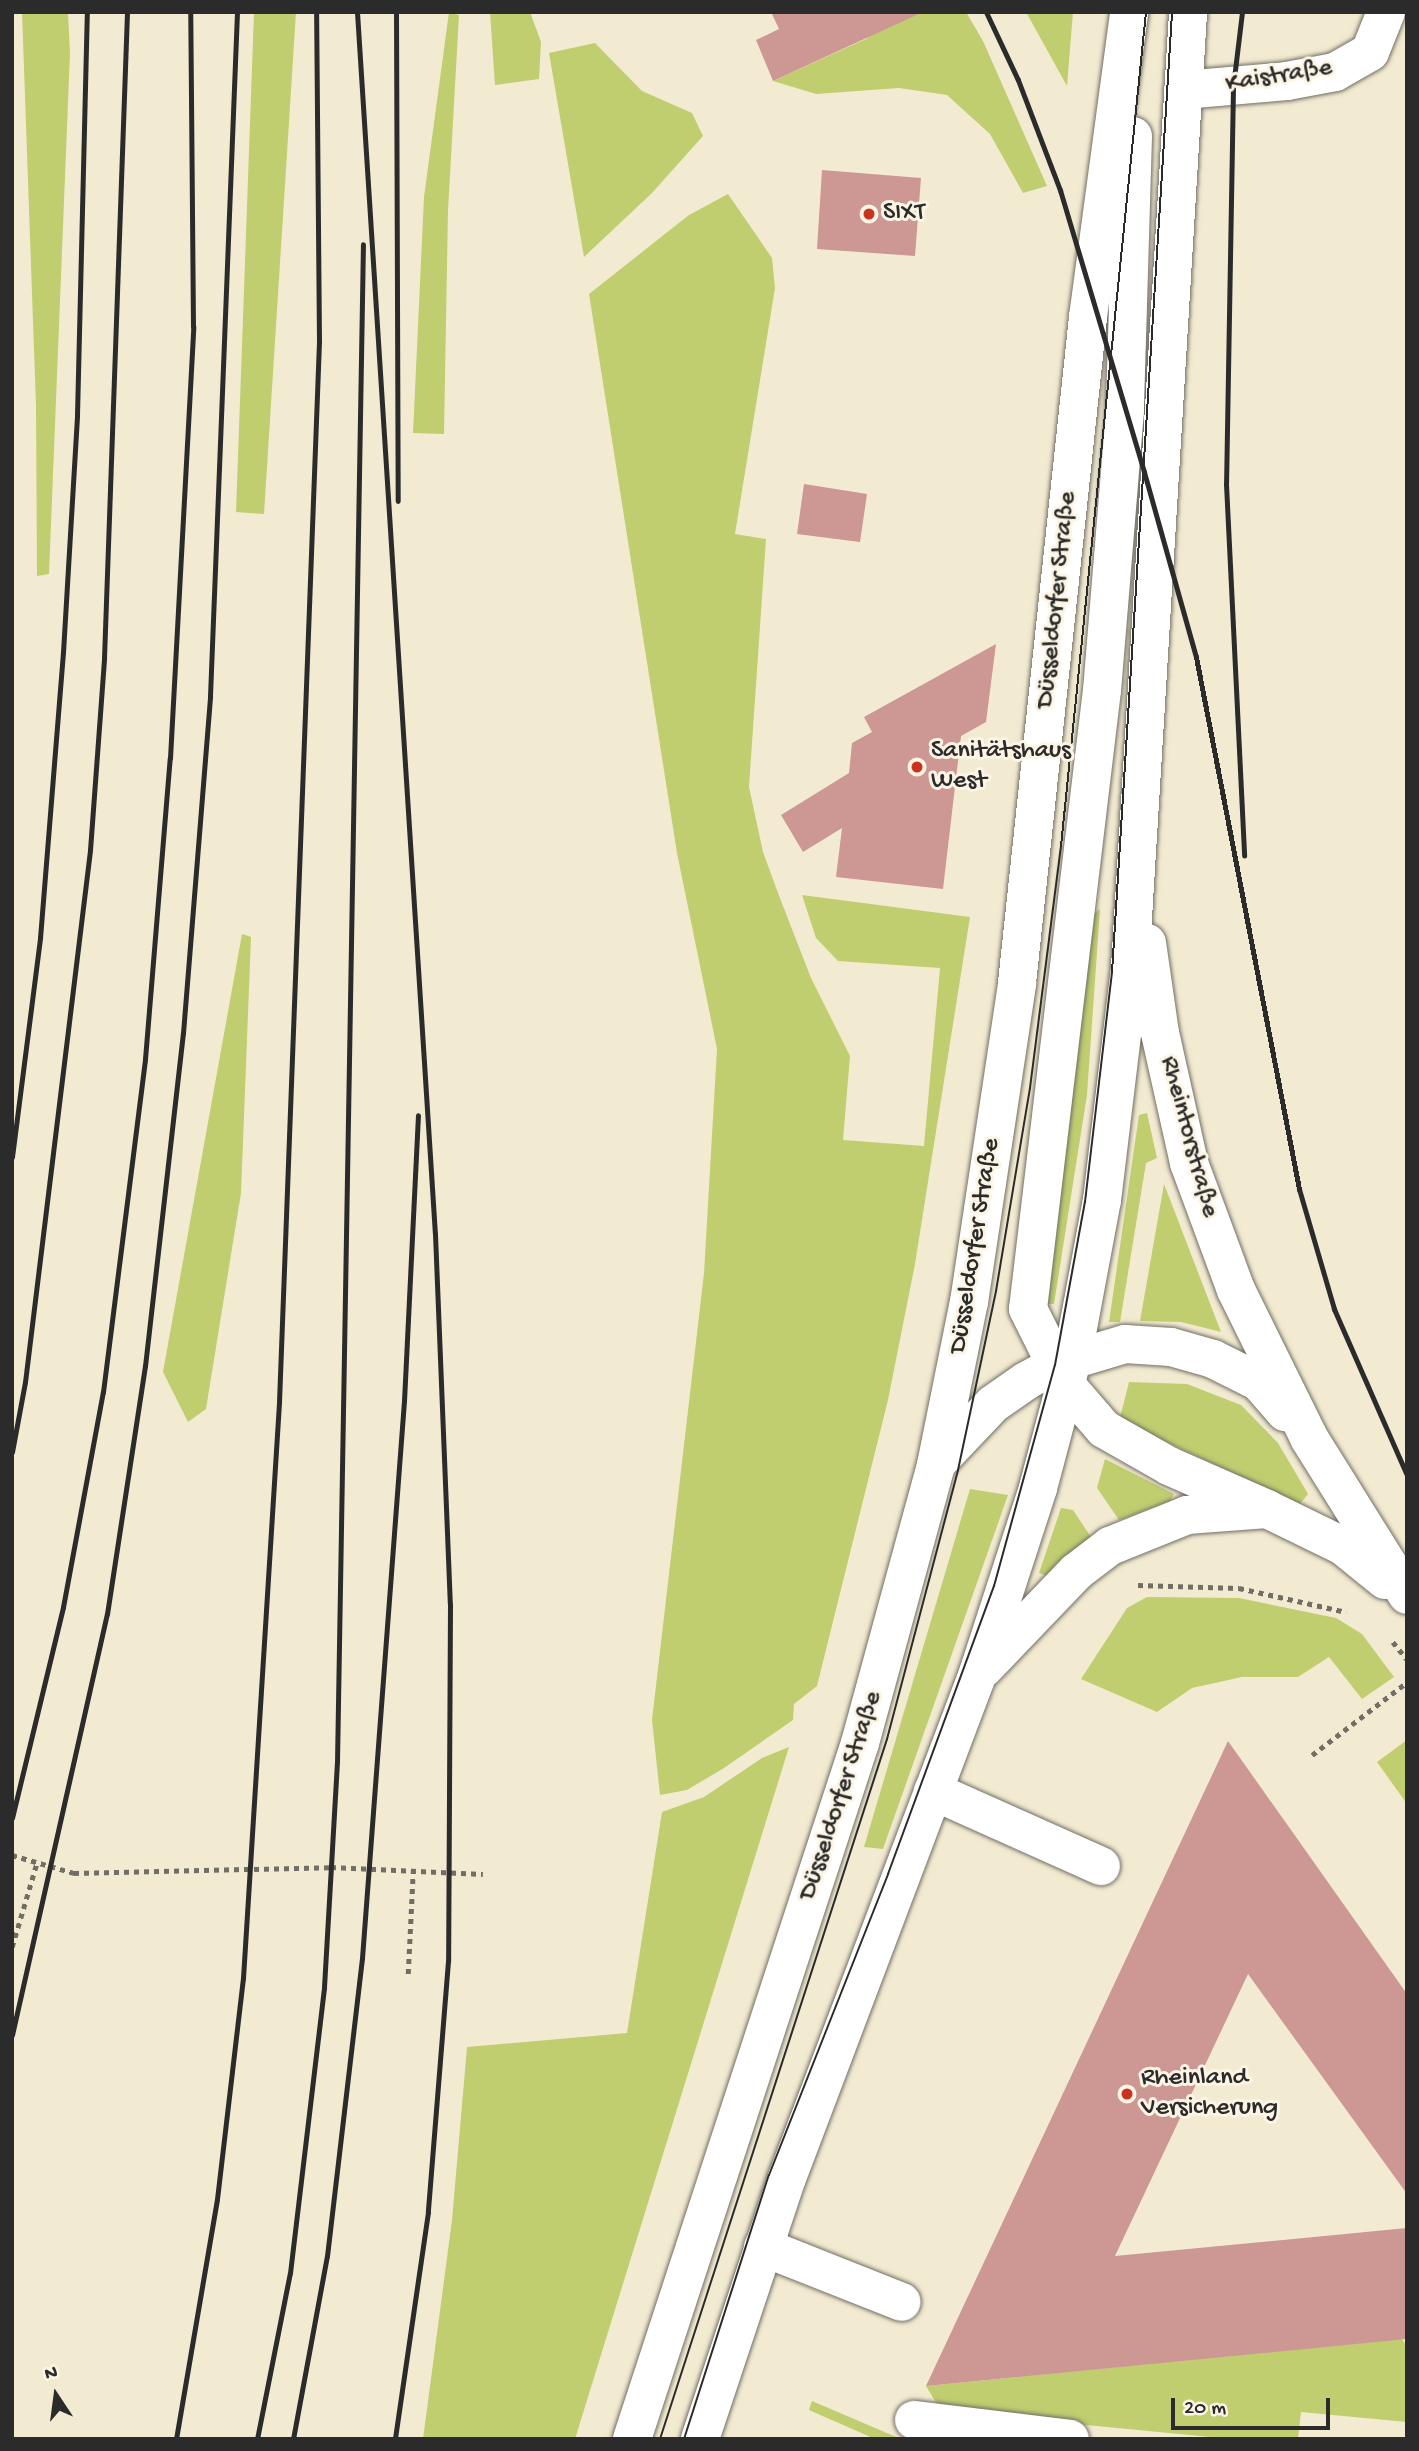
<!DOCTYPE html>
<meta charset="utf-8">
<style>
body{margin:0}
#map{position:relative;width:1419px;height:2451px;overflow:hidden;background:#f3ebd1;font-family:"Gochi Hand",sans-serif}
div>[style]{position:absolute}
.green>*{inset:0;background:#c0ce70}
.building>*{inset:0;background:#cd9793}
.path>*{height:4.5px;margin-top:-2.25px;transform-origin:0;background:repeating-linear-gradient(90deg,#716e65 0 5px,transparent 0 10px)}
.roads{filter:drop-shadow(0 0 2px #716e65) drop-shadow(0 0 2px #716e65)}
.minor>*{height:38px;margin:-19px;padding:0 19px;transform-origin:19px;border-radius:19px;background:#fff}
.major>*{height:38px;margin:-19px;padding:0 19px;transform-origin:19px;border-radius:19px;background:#fff}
.tram>*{height:2px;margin:-1px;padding:0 1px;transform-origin:1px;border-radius:1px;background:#2b2b2b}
.rail>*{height:5px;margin:-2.5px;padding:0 2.5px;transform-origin:2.5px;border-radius:2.5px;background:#2b2b2b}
.dots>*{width:19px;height:19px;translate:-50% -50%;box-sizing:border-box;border:4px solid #fcf5e5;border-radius:50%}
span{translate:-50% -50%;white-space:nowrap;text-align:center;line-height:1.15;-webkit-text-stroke:6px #fcf5e5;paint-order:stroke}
.street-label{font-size:26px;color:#2b2b2b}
.poi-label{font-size:26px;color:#2b2b2b}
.left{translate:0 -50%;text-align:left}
.frame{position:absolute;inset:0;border:14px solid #2b2b2b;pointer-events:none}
.north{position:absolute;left:21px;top:2360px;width:70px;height:70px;-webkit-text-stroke:5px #fcf5e5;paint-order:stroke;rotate:347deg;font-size:19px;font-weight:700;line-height:28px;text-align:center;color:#2b2b2b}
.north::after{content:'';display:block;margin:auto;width:24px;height:32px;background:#2b2b2b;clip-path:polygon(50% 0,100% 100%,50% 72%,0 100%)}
.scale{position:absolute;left:1171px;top:2398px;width:159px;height:32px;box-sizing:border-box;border:4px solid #2b2b2b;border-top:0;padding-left:9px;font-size:21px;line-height:24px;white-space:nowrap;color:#2b2b2b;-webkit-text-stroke:5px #fcf5e5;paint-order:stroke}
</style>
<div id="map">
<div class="green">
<div style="clip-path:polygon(22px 12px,68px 12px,70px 53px,49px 574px,37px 576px,36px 406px)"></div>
<div style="clip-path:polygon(254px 12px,296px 12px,264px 514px,236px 512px)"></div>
<div style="clip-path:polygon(449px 12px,459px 15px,448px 211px,444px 434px,413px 433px,424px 197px)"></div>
<div style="clip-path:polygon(490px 12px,530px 12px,541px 42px,539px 79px,495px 85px)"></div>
<div style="clip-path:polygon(856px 12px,966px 12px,983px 41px,1047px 186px,1023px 193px,990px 134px,947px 95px,899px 88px,816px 94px,773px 81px,868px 38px)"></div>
<div style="clip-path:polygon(1026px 12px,1073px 12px,1067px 86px)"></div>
<div style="clip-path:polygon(595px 43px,642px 91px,692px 113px,703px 136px,652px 193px,584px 257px,549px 53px)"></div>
<div style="clip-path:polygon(728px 194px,772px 258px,775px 288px,735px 534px,766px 539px,749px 787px,763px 852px,778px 893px,811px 978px,850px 1056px,843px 1140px,924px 1146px,940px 968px,838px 961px,816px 938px,802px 895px,970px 917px,915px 1264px,888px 1400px,817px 1686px,794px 1704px,793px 1720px,724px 1768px,687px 1790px,660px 1795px,652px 1720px,704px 1273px,717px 1049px,677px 853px,589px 294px,689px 215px)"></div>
<div style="clip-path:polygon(1100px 909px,1087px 1095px,1054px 1304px,1048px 1304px,1093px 914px)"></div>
<div style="clip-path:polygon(242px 934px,251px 937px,241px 1193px,206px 1409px,188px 1422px,163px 1372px)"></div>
<div style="clip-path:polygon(1147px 1113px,1157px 1158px,1146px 1163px,1120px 1322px,1109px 1322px,1139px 1115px)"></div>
<div style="clip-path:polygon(1164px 1184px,1221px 1332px,1181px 1322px,1140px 1321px)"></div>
<div style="clip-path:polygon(1129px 1382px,1187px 1384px,1241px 1405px,1278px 1443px,1308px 1494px,1300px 1504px,1134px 1427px,1120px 1418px)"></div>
<div style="clip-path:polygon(1105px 1459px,1174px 1494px,1170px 1501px,1119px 1520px,1097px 1488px)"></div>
<div style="clip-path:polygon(970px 1489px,1008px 1495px,883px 1849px,864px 1847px)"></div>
<div style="clip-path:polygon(1061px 1508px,1073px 1510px,1091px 1537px,1048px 1576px,1039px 1573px)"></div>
<div style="clip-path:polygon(1147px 1597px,1239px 1598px,1336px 1618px,1362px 1634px,1394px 1677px,1362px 1699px,1329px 1657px,1298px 1677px,1242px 1677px,1192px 1688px,1157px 1712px,1081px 1679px,1127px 1608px)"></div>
<div style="clip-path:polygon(1407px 1740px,1407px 1804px,1377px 1762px)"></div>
<div style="clip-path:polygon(789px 1747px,575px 2439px,423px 2439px,452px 2220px,467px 2047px,627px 2033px,662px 1812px,704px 1797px,762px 1758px)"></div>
<div style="clip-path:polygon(1402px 2339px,1407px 2347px,1407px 2422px,1301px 2412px,1298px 2439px,1231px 2439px,941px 2411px,926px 2386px)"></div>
<div style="clip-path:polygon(812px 2401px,901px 2439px,875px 2439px,809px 2410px)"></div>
</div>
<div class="building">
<div style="clip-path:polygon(771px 12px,923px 12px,773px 81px,756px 40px,779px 29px)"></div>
<div style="clip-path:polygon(822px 170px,921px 178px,915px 256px,817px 249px)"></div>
<div style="clip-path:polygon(804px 484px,867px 494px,860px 542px,797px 534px)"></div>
<div style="clip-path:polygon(996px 644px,986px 722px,961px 736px,943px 889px,836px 877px,842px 828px,803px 852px,781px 815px,849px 773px,852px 743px,872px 732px,864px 717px)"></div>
<div style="clip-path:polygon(1228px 1741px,1407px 1994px,1407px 2194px,1248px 1974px,1115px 2256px,1407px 2228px,1407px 2339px,926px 2386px)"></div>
</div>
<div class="path">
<div style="left:1138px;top:1585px;width:101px;rotate:1.7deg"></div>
<div style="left:1239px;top:1588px;width:110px;rotate:12.6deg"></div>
<div style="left:1393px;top:1642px;width:22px;rotate:51deg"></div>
<div style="left:1312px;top:1755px;width:120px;rotate:-37.5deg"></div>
<div style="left:12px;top:1855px;width:65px;rotate:16.2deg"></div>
<div style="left:74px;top:1873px;width:257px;rotate:-1.3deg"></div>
<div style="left:331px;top:1867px;width:152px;rotate:2.6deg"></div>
<div style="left:12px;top:1947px;width:89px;rotate:-73.6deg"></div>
<div style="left:408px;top:1974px;width:104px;rotate:-87.2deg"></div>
</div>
<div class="roads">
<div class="minor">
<div style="left:1183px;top:90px;width:104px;rotate:-4.9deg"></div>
<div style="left:1287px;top:81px;width:49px;rotate:-10.6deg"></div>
<div style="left:1335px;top:72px;width:40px;rotate:-29.7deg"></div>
<div style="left:1370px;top:52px;width:43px;rotate:-68.2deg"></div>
<div style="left:933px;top:1791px;width:184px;rotate:24.1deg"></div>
<div style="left:763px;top:2247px;width:149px;rotate:21.6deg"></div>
<div style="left:914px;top:2420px;width:157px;rotate:6.9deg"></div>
</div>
<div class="major">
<div style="left:1133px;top:136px;width:275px;rotate:91.7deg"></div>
<div style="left:1125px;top:411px;width:280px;rotate:94.7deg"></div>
<div style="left:1102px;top:690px;width:623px;rotate:96.82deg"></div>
<div style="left:1028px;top:1309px;width:85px;rotate:63.4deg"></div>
<div style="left:1066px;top:1385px;width:58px;rotate:49.2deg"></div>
<div style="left:1104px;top:1429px;width:75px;rotate:29.6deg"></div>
<div style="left:1169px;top:1466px;width:107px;rotate:23.7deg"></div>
<div style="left:1147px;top:943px;width:91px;rotate:81.8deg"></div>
<div style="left:1160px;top:1033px;width:133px;rotate:77.4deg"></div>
<div style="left:1189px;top:1163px;width:135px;rotate:69.7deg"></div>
<div style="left:1236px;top:1290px;width:165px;rotate:63.7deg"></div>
<div style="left:1309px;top:1438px;width:185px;rotate:58deg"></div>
<div style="left:937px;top:1463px;width:81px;rotate:-46.5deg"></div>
<div style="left:993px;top:1404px;width:40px;rotate:-34.9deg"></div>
<div style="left:1026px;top:1381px;width:33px;rotate:-29deg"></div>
<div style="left:1055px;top:1365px;width:73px;rotate:-16.7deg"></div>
<div style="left:1125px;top:1344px;width:46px;rotate:3.7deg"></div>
<div style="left:1171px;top:1347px;width:44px;rotate:15.9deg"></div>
<div style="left:1213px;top:1359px;width:51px;rotate:26.6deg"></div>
<div style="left:1259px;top:1382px;width:40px;rotate:49deg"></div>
<div style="left:984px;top:1668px;width:133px;rotate:-46.2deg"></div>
<div style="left:1076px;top:1572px;width:43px;rotate:-37.4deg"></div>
<div style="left:1110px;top:1546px;width:83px;rotate:-21.9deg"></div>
<div style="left:1187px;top:1515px;width:80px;rotate:-4.3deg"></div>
<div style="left:1267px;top:1509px;width:85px;rotate:26deg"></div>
<div style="left:1343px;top:1546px;width:54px;rotate:39deg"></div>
<div style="left:632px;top:2439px;width:732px;rotate:-71.86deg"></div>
<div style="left:860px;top:1743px;width:288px;rotate:-74.7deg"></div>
<div style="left:936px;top:1465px;width:166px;rotate:-78.6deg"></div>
<div style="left:969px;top:1302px;width:323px;rotate:-81.4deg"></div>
<div style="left:1017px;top:983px;width:670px;rotate:-83.91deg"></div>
<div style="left:1088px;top:317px;width:308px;rotate:-82.3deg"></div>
<div style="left:700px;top:2439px;width:275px;rotate:-71.6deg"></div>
<div style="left:787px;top:2178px;width:540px;rotate:-69.28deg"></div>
<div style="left:978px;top:1673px;width:194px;rotate:-72deg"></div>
<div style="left:1038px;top:1488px;width:132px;rotate:-75.1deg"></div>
<div style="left:1072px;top:1360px;width:163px;rotate:-79.4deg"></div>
<div style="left:1102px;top:1200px;width:235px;rotate:-83.1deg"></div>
<div style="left:1130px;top:967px;width:957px;rotate:-86.52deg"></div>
</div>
</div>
<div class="tram">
<div style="left:660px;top:2439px;width:736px;rotate:-72.03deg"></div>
<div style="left:887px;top:1739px;width:278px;rotate:-75.2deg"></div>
<div style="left:958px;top:1470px;width:183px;rotate:-78deg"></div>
<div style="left:996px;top:1291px;width:206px;rotate:-80.5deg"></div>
<div style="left:1030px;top:1088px;width:244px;rotate:-82.7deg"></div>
<div style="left:1061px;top:846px;width:838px;rotate:-84.18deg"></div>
<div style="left:684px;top:2439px;width:277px;rotate:-72.2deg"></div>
<div style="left:769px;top:2175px;width:324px;rotate:-68.4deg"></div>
<div style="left:888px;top:1874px;width:307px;rotate:-69.8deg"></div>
<div style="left:994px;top:1586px;width:229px;rotate:-74.6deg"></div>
<div style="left:1055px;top:1365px;width:166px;rotate:-79.6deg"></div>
<div style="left:1085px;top:1202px;width:232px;rotate:-83.3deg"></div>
<div style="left:1112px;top:972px;width:962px;rotate:-86.42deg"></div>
</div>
<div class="rail">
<div style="left:357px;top:12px;width:1224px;rotate:86.35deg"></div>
<div style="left:435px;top:1234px;width:370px;rotate:87.7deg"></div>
<div style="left:450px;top:1604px;width:357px;rotate:90.3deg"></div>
<div style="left:448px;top:1961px;width:252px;rotate:94.6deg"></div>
<div style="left:428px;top:2212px;width:229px;rotate:98.3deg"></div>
<div style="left:396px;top:12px;width:489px;rotate:89.8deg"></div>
<div style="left:986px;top:12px;width:75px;rotate:64.8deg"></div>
<div style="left:1018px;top:80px;width:118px;rotate:69.1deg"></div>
<div style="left:1060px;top:190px;width:294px;rotate:73.4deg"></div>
<div style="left:1144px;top:472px;width:192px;rotate:74.3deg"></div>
<div style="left:1196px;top:657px;width:542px;rotate:79.04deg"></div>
<div style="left:1299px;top:1189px;width:125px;rotate:73.7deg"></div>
<div style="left:1334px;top:1309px;width:181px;rotate:66.3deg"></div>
<div style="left:1242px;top:12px;width:75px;rotate:96.9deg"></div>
<div style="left:1233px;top:86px;width:398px;rotate:91deg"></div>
<div style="left:1226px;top:484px;width:372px;rotate:87.2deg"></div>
<div style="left:12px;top:1157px;width:221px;rotate:-82.7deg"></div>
<div style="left:40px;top:938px;width:287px;rotate:-85.4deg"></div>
<div style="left:63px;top:652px;width:237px;rotate:-86.6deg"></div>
<div style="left:77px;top:415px;width:403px;rotate:-88.6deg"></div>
<div style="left:12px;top:1452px;width:71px;rotate:-79.5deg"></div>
<div style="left:25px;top:1382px;width:536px;rotate:-83.03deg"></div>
<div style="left:90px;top:850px;width:193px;rotate:-85.8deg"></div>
<div style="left:104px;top:658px;width:646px;rotate:-87.96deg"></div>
<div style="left:12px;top:1818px;width:217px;rotate:-76.4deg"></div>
<div style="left:63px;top:1607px;width:219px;rotate:-79.5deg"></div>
<div style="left:103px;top:1392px;width:336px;rotate:-82.8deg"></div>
<div style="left:145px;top:1059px;width:302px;rotate:-85.3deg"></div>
<div style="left:170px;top:758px;width:432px;rotate:-86.9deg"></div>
<div style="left:193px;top:327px;width:315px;rotate:-90.5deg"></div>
<div style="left:12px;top:2035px;width:432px;rotate:-77.3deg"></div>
<div style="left:107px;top:1614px;width:251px;rotate:-81.3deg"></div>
<div style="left:145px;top:1366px;width:335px;rotate:-83.5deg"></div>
<div style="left:183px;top:1033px;width:338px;rotate:-85.4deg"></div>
<div style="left:210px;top:696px;width:685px;rotate:-87.74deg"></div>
<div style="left:176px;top:2439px;width:243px;rotate:-80.3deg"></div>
<div style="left:217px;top:2199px;width:223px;rotate:-83.3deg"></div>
<div style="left:243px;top:1978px;width:577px;rotate:-86.42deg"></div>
<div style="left:279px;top:1402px;width:1061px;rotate:-87.84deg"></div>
<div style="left:319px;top:342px;width:330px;rotate:-90.5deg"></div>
<div style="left:257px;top:2439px;width:169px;rotate:-78.8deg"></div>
<div style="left:290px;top:2273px;width:288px;rotate:-83.2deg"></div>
<div style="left:324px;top:1987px;width:225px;rotate:-86.7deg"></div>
<div style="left:337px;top:1762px;width:1518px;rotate:-89.02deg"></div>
<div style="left:293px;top:2439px;width:186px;rotate:-79.5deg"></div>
<div style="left:327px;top:2256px;width:300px;rotate:-83.3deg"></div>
<div style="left:362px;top:1958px;width:559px;rotate:-85.69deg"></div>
<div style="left:404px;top:1401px;width:286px;rotate:-87.2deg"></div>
</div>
<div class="dots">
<div style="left:869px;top:214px;background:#c8321e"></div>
<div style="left:917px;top:767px;background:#c8321e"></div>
<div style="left:1127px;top:2094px;background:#c8321e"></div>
</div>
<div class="street-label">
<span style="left:1279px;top:77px;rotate:-9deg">Kaistraße</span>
<span style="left:1058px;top:600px;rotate:-84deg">Düsseldorfer Straße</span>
<span style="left:1188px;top:1137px;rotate:75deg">Rheintorstraße</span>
<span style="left:976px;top:1246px;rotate:-81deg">Düsseldorfer Straße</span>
<span style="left:842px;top:1796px;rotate:-72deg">Düsseldorfer Straße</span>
</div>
<div class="poi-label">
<span class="left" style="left:883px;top:214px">SIXT</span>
<span class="left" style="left:931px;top:767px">Sanitätshaus<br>West</span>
<span class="left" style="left:1141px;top:2094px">Rheinland<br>Versicherung</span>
</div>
<div class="frame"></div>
<div class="north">N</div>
<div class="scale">20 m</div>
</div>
